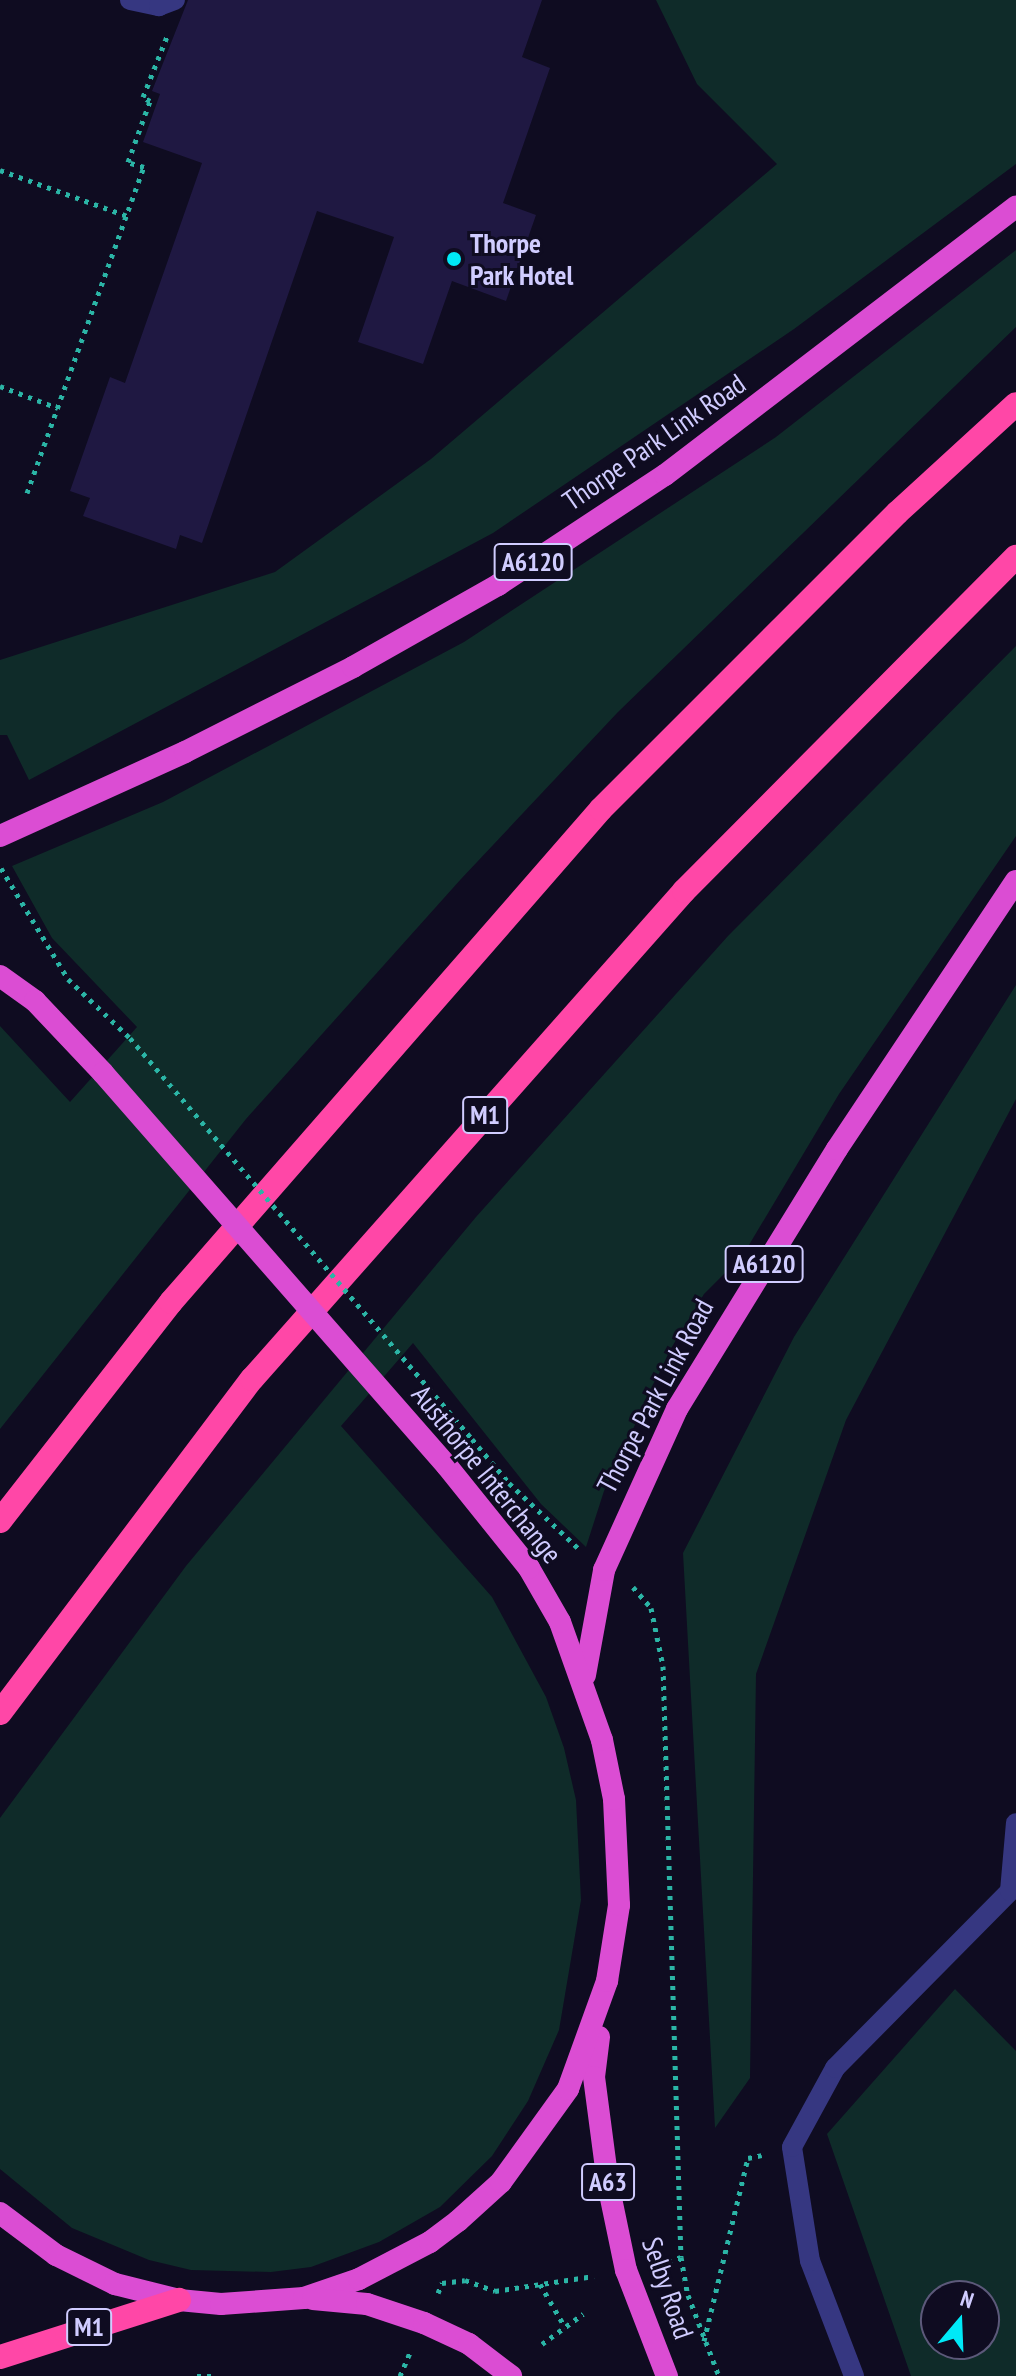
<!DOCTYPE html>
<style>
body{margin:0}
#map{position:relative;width:1016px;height:2376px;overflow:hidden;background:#0f0c21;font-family:"PT Sans Narrow",sans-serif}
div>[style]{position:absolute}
.green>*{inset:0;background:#0f2b29}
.building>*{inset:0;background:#1f1842}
.path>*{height:5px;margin-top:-2.5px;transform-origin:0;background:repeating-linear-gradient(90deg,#2bb5a6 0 4px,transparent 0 10px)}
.service>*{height:20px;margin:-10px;padding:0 10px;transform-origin:10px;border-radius:10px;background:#363781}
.trunk>*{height:22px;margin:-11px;padding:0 11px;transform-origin:11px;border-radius:11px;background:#db4dd3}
.motorway>*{height:24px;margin:-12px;padding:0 12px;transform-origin:12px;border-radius:12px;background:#ff47a7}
.path-bridge>*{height:5px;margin-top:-2.5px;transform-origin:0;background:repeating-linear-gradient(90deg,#2bb5a6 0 4px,transparent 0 10px)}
.trunk-bridge>*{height:22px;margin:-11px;padding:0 11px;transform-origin:11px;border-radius:11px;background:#db4dd3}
.dots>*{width:22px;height:22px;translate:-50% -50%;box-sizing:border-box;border:4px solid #0f0c21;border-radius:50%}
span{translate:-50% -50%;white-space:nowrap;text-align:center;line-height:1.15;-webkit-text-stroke:6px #0f0c21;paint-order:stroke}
.shield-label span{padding:2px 6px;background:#0f0c21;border:2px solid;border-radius:6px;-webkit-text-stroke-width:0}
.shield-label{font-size:26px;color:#d0ccff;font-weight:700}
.poi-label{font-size:28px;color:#d0ccff;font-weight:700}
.left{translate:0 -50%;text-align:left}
.street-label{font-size:28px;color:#d0ccff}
.north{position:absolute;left:920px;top:2280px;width:80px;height:80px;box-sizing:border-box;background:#0f0c21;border:2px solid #5c597a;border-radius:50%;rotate:19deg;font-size:22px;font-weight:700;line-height:32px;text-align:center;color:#d0ccff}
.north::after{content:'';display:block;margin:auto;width:28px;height:36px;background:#00e9f7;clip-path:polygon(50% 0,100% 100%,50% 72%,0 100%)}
</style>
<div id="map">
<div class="green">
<div style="clip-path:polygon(656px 0,1016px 0,1016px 164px,794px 329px,493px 533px,29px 780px,7px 735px,0 735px,0 660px,275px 572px,431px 459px,777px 164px,697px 84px)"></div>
<div style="clip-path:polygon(1016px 250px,1016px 327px,618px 712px,461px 879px,246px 1119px,0 1429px,0 1026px,70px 1102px,137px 1027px,52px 938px,12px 866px,163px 802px,464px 642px,776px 437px)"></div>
<div style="clip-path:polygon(1016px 646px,1016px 836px,839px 1094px,743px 1255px,704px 1294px,670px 1350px,604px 1491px,586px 1547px,541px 1504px,413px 1343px,341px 1426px,492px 1597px,546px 1697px,564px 1748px,576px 1800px,581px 1900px,559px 2030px,528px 2101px,492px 2156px,440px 2207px,379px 2242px,311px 2267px,271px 2272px,191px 2270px,149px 2260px,72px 2228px,0 2169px,0 1818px,186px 1566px,476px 1217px,728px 936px)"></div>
<div style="clip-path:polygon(1016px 985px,1016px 1099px,846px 1420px,756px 1674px,750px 2078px,715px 2128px,683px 1553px,794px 1337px)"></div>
<div style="clip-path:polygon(evenodd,955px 1989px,1016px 2051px,1016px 2376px,911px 2376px,827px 2134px,955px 1989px,936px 2296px,984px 2296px,984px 2344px,936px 2344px,936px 2296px)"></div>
</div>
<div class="building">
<div style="clip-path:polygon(188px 0,542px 0,522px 57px,550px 68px,503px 203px,536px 215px,506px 301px,452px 281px,423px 364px,358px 342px,394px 237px,317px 211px,202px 543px,180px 535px,176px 549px,83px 516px,90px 498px,70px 491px,110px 377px,125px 383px,202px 163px,143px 142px,160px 94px,152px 91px)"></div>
</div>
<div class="path">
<div style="left:0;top:170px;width:135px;rotate:19.9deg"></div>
<div style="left:0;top:386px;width:62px;rotate:20.8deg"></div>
<div style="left:27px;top:493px;width:346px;rotate:-70.3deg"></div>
<div style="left:144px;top:167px;width:17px;rotate:-163deg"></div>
<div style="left:128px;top:162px;width:65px;rotate:-70.2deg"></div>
<div style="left:150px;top:101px;width:8px;rotate:-150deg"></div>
<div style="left:143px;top:97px;width:68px;rotate:-68.4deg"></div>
<div style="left:1px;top:868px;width:130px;rotate:58.9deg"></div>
<div style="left:68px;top:979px;width:86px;rotate:43.6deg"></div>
<div style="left:472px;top:1439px;width:57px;rotate:49.9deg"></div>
<div style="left:509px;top:1483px;width:98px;rotate:43.3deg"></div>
<div style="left:633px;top:1587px;width:28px;rotate:49deg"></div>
<div style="left:651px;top:1608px;width:59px;rotate:78.3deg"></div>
<div style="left:663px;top:1666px;width:591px;rotate:88.26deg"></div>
<div style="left:681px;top:2257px;width:39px;rotate:80deg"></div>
<div style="left:688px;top:2295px;width:87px;rotate:69.1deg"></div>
<div style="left:659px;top:2265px;width:23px;rotate:-20deg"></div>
<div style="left:540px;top:2284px;width:50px;rotate:59.8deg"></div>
<div style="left:438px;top:2293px;width:11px;rotate:-68deg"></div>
<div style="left:442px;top:2283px;width:23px;rotate:-7deg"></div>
<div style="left:465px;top:2280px;width:32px;rotate:20deg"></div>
<div style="left:495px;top:2291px;width:100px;rotate:-8.6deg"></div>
<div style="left:704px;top:2341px;width:188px;rotate:-76.5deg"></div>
<div style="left:748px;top:2158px;width:14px;rotate:-12deg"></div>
<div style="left:542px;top:2344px;width:51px;rotate:-36.2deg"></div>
<div style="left:197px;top:2376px;width:17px"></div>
<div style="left:400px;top:2376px;width:25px;rotate:-67deg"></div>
</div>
<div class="service">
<div style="left:130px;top:0;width:30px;rotate:12deg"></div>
<div style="left:159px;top:6px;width:17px;rotate:-21deg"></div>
<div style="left:854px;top:2376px;width:123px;rotate:-110.9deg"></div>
<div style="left:810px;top:2261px;width:115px;rotate:-99deg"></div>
<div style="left:792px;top:2147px;width:90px;rotate:-61.4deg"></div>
<div style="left:835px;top:2068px;width:249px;rotate:-45.3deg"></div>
<div style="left:1010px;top:1891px;width:68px;rotate:-85deg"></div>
</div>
<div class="trunk">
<div style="left:0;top:836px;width:203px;rotate:-24.4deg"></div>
<div style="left:185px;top:752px;width:188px;rotate:-26.8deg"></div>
<div style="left:353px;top:667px;width:167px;rotate:-29.5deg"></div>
<div style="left:498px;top:585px;width:200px;rotate:-33.4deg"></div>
<div style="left:665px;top:475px;width:442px;rotate:-37.4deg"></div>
<div style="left:0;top:976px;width:43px;rotate:35.5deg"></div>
<div style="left:35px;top:1001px;width:99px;rotate:46.6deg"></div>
<div style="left:585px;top:1675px;width:107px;rotate:-79.7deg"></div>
<div style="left:604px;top:1570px;width:177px;rotate:-65.6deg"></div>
<div style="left:677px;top:1409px;width:305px;rotate:-58.4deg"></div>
<div style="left:837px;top:1149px;width:322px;rotate:-56.3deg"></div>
<div style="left:599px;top:2037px;width:40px;rotate:97.1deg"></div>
<div style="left:594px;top:2077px;width:108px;rotate:82.5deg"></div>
<div style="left:608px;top:2184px;width:88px;rotate:78.2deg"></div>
<div style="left:626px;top:2270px;width:114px;rotate:68.9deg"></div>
<div style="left:0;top:2213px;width:70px;rotate:36.9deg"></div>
<div style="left:56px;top:2255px;width:66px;rotate:26.2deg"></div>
<div style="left:115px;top:2284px;width:66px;rotate:14deg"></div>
<div style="left:179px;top:2300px;width:42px;rotate:5.4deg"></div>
<div style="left:221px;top:2304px;width:83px;rotate:-4.1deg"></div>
<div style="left:304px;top:2298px;width:58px;rotate:-19.1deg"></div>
<div style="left:359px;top:2279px;width:80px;rotate:-27.5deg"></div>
<div style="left:430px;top:2242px;width:35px;rotate:-37deg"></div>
<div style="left:458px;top:2221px;width:58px;rotate:-42.2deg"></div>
<div style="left:501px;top:2182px;width:115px;rotate:-54.2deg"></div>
<div style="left:568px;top:2089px;width:115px;rotate:-70.1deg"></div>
<div style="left:607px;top:1981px;width:77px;rotate:-81deg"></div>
<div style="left:619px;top:1905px;width:106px;rotate:-92.7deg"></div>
<div style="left:614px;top:1799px;width:60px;rotate:-101.5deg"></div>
<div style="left:602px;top:1740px;width:125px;rotate:-109.6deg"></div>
<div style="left:560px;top:1622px;width:62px;rotate:-119.9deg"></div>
<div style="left:529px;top:1568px;width:131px;rotate:-128.8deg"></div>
<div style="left:313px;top:2299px;width:54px;rotate:5.3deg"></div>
<div style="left:367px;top:2304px;width:60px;rotate:18.4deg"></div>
<div style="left:424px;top:2323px;width:50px;rotate:25deg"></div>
<div style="left:469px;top:2344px;width:53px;rotate:37.3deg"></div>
</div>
<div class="motorway">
<div style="left:0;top:1521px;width:278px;rotate:-52deg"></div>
<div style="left:171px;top:1302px;width:654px;rotate:-48.9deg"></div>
<div style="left:601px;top:809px;width:419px;rotate:-45deg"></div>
<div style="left:897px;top:513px;width:161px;rotate:-42.5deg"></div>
<div style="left:0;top:1713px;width:418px;rotate:-53deg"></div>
<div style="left:252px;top:1379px;width:652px;rotate:-48.48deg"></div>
<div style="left:684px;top:891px;width:471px;rotate:-45.2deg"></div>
<div style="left:0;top:2357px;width:188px;rotate:-17.7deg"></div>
</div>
<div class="path-bridge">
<div style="left:130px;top:1038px;width:527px;rotate:49.54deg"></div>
</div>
<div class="trunk-bridge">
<div style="left:103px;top:1073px;width:522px;rotate:48.8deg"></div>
</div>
<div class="dots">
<div style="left:454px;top:259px;background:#00e9f7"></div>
</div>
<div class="shield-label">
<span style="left:533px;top:562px">A6120</span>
<span style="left:485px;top:1115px">M1</span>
<span style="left:764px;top:1264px">A6120</span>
<span style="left:608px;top:2182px">A63</span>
<span style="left:89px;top:2327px">M1</span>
</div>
<div class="poi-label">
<span class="left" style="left:470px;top:259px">Thorpe<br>Park Hotel</span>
</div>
<div class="street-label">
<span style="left:654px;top:442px;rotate:-35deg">Thorpe Park Link Road</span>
<span style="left:655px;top:1396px;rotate:-62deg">Thorpe Park Link Road</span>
<span style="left:487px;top:1474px;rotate:51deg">Austhorpe Interchange</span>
<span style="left:668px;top:2288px;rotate:71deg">Selby Road</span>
</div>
<div class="north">N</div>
</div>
